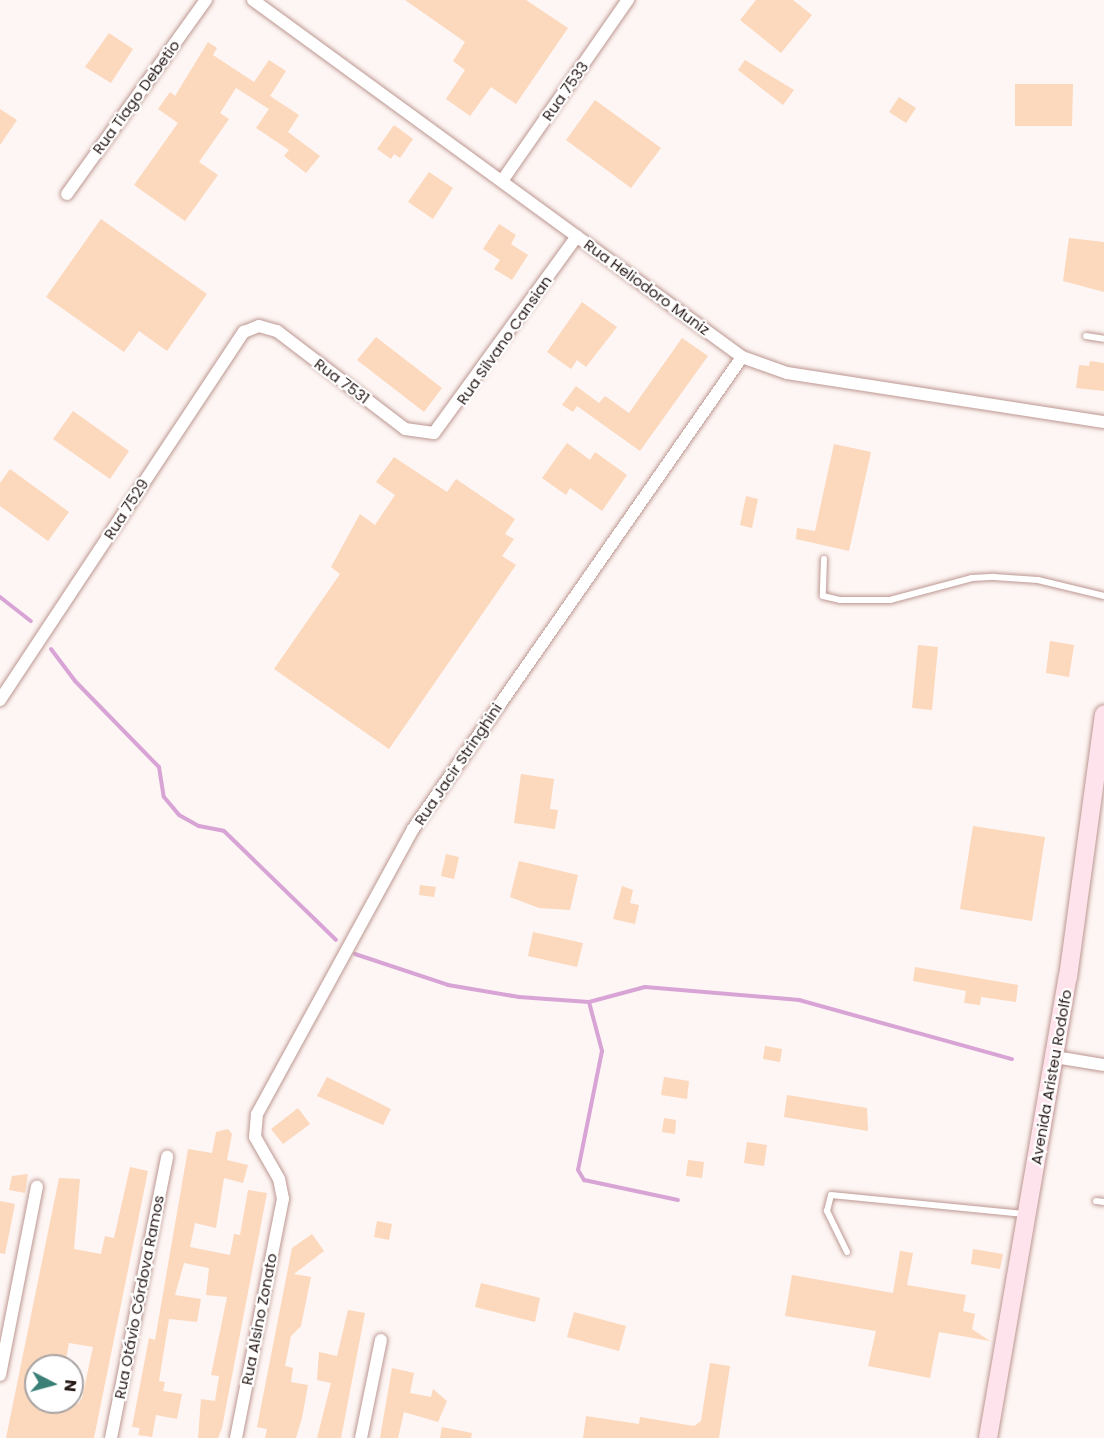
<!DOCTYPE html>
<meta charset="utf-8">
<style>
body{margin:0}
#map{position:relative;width:1104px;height:1438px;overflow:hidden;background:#fef6f4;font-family:Poppins,sans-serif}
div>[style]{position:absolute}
.stream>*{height:4px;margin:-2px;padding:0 2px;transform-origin:2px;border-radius:2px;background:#d8a4d6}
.building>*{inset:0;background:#fcd8bc}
.roads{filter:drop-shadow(0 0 2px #bc9791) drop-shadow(0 0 2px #bc9791)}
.lane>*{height:6px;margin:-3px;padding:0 3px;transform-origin:3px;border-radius:3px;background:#fff}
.street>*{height:12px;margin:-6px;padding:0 6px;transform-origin:6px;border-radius:6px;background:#fff}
.secondary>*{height:18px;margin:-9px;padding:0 9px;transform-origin:9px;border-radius:9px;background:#ffe3ec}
span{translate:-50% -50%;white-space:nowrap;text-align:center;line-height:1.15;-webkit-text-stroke:4.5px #fff;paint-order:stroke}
.street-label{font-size:15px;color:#271a18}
.north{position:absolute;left:24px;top:1354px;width:60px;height:60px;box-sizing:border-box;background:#fff;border:2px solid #a9a3a3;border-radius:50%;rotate:96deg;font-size:16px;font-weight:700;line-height:24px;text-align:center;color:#271a18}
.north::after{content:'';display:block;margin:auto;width:21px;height:27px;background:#3a8077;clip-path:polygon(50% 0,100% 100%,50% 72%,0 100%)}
</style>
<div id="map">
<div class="stream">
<div style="left:0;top:597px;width:39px;rotate:38deg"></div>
<div style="left:51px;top:649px;width:40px;rotate:53deg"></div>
<div style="left:75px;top:681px;width:120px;rotate:45.7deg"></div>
<div style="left:159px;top:767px;width:30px;rotate:81deg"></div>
<div style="left:164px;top:797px;width:23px;rotate:50deg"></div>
<div style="left:179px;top:815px;width:23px;rotate:29deg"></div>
<div style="left:199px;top:826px;width:25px;rotate:11deg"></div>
<div style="left:224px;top:831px;width:156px;rotate:44.2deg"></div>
<div style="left:355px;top:954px;width:98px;rotate:18.4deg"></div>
<div style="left:448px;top:985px;width:72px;rotate:9.6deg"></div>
<div style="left:519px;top:997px;width:70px;rotate:4.1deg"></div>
<div style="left:589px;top:1002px;width:58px;rotate:-15deg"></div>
<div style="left:645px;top:987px;width:155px;rotate:4.8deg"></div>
<div style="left:799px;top:1000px;width:221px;rotate:15.5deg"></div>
<div style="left:589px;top:1002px;width:51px;rotate:75.1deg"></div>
<div style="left:602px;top:1051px;width:121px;rotate:101.4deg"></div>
<div style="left:578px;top:1170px;width:12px;rotate:59deg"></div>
<div style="left:584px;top:1180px;width:96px;rotate:12deg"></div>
</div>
<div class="building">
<div style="clip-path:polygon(405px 0,526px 0,568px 28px,516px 104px,491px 87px,470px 116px,446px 99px,465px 70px,453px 61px,465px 42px)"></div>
<div style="clip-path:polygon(756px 0,793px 0,812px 15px,781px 53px,740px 20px)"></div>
<div style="clip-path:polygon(109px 33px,133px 49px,111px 83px,85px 67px)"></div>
<div style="clip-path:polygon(208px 42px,217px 48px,213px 55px,254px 82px,269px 60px,286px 71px,270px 96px,299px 115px,288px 132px,320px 156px,306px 173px,284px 156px,289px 150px,256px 128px,269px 109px,236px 88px,220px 113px,229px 119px,199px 162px,218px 175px,185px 221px,134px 185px,178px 123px,158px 109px,170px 92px,175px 96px)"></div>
<div style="clip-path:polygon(745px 60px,794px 90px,783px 105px,738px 70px)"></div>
<div style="clip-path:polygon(1015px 84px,1073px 84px,1072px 126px,1015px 126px)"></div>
<div style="clip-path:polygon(899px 97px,916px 108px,906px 123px,889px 112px)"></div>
<div style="clip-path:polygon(595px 100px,661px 148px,631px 188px,566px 140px)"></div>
<div style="clip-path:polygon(0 109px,17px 120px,0 145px)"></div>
<div style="clip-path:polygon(394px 125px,413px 139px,400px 158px,394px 154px,391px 159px,377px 149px)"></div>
<div style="clip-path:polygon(429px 172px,453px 188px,433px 219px,408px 202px)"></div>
<div style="clip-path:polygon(101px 219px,207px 294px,167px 351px,139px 331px,124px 352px,46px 297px)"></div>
<div style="clip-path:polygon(499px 224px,516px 235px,511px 244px,528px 255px,512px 280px,494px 269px,500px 260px,483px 249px)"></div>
<div style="clip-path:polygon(1069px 238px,1104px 242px,1104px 292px,1063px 281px)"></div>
<div style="clip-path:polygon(582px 302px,617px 327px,586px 367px,577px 360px,571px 369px,547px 352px)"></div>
<div style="clip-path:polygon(376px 337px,442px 388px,424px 412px,357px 360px)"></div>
<div style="clip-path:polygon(682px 338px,708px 356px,640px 451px,577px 406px,573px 412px,562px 405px,576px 386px,599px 403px,605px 396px,629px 413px)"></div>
<div style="clip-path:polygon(1090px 361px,1104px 363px,1104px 391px,1076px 388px,1079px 365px,1089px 366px)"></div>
<div style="clip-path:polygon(73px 411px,129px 451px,110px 479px,53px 439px)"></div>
<div style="clip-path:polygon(567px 443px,590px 460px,595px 452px,627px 475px,602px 511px,570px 488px,566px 495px,542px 478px)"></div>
<div style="clip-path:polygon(834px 444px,871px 452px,849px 551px,796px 539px,797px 528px,815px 531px)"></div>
<div style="clip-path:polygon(394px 457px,447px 492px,456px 479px,515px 519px,505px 534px,514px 539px,502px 556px,516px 565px,389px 749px,274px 669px,340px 574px,331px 567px,360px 514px,375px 525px,395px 495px,376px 482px)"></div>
<div style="clip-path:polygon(10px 469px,69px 512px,48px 541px,0 506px,0 483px)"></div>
<div style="clip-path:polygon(746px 496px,758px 499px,752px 528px,740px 525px)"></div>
<div style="clip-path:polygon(1050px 641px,1074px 645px,1069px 677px,1046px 673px)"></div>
<div style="clip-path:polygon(918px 645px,938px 647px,932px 710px,912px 708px)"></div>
<div style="clip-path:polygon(521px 774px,554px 779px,550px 809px,558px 810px,555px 829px,514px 823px)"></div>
<div style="clip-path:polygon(973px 826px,1045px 837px,1032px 921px,960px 909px)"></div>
<div style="clip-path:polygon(446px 854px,459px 857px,454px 879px,441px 876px)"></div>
<div style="clip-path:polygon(519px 861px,578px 875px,570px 910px,539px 908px,510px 897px)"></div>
<div style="clip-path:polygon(420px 885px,436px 887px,434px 897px,419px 895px)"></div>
<div style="clip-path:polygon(622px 886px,633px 890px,630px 903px,639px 905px,635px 924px,613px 919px)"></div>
<div style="clip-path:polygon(533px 932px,583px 943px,577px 967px,528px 956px)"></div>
<div style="clip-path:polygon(915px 967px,1018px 985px,1016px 1002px,981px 997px,980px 1005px,964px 1003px,966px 991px,913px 981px)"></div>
<div style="clip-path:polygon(765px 1046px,782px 1049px,780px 1062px,763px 1059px)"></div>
<div style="clip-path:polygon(327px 1077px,391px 1109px,383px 1125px,317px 1096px)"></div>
<div style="clip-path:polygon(664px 1077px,689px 1081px,687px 1099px,661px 1095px)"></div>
<div style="clip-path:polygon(787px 1095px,867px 1108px,868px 1131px,784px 1117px)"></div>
<div style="clip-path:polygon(298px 1108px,310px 1124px,283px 1144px,271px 1129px)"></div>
<div style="clip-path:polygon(664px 1118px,676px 1120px,675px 1134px,662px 1132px)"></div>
<div style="clip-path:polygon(228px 1129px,232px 1134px,227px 1160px,248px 1165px,243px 1183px,224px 1178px,216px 1228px,195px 1223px,190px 1247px,230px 1255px,234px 1234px,240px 1235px,248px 1190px,267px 1193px,222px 1428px,218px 1438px,198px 1438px,201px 1399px,215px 1401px,219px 1376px,211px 1375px,227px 1297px,206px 1295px,209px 1268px,184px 1263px,175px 1295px,201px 1299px,197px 1322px,169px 1319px,159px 1381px,165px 1382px,163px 1391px,182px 1394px,177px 1419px,156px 1415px,152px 1437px,138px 1435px,140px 1428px,132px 1427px,149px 1338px,155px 1340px,188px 1149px,212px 1153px,216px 1132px)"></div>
<div style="clip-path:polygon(747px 1142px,767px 1145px,764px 1166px,744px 1163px)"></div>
<div style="clip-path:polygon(688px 1160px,704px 1162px,702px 1178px,686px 1176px)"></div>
<div style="clip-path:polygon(evenodd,130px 1167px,148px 1171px,94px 1438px,6px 1438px,59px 1178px,80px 1179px,74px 1249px,101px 1254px,105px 1236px,114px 1238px,130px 1167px,69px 1343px,93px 1347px,82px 1398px,78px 1404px,36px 1402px,36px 1366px,65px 1366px,69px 1343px)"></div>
<div style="clip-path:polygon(28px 1174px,25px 1193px,9px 1190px,12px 1176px)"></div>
<div style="clip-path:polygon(0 1201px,15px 1204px,5px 1254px,0 1253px)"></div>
<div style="clip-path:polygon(377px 1221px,392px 1224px,389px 1240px,374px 1237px)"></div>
<div style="clip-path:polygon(312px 1234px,324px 1251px,294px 1274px,311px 1277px,301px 1326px,291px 1336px,285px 1366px,293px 1368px,291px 1382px,308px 1385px,302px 1418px,296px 1438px,265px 1438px,267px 1429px,257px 1427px,292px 1248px)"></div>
<div style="clip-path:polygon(973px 1249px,1003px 1254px,1000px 1269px,971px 1264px)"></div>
<div style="clip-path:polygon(900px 1251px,913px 1253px,907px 1285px,966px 1295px,963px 1311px,975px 1314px,972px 1329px,990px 1341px,939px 1332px,930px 1378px,868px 1366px,876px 1331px,785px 1316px,792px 1275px,893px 1293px)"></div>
<div style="clip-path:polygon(481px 1283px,540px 1298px,535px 1322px,475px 1307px)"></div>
<div style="clip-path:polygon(348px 1310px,365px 1313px,341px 1438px,317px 1438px,331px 1383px,317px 1380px,319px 1352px,337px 1356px)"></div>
<div style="clip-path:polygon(574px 1312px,626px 1326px,619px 1351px,567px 1337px)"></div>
<div style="clip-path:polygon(710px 1363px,730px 1366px,719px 1438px,583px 1438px,586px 1416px,639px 1424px,640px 1417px,694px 1426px,701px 1421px)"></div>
<div style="clip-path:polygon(392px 1368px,414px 1373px,410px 1393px,431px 1397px,433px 1389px,447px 1401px,438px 1422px,404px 1412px,398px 1438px,380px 1438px)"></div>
<div style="clip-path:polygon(442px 1427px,472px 1433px,471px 1438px,440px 1438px)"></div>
</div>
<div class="roads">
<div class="lane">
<div style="left:1086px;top:336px;width:18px;rotate:9deg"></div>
<div style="left:824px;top:559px;width:37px;rotate:92deg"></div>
<div style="left:823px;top:596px;width:17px;rotate:13deg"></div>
<div style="left:840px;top:600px;width:50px"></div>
<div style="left:890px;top:600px;width:85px;rotate:-15deg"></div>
<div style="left:972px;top:578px;width:22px;rotate:-3deg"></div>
<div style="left:994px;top:577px;width:44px;rotate:3.9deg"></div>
<div style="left:1038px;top:580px;width:68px;rotate:13.6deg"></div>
<div style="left:1096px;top:1201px;width:8px;rotate:7deg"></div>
<div style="left:847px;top:1252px;width:46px;rotate:-116deg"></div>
<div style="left:827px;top:1211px;width:16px;rotate:-76deg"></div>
<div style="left:831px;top:1195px;width:194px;rotate:5.6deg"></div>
</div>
<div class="street">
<div style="left:253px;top:0;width:605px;rotate:36.13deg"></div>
<div style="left:742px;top:357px;width:48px;rotate:19.6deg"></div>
<div style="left:787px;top:373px;width:321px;rotate:8.8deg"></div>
<div style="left:502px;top:181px;width:221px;rotate:-55.2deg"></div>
<div style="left:67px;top:194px;width:239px;rotate:-54.4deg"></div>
<div style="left:0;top:700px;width:442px;rotate:-56.5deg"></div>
<div style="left:244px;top:332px;width:16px;rotate:-22deg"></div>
<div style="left:259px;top:326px;width:19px;rotate:16deg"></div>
<div style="left:277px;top:331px;width:161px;rotate:37.4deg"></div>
<div style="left:405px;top:429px;width:29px;rotate:8deg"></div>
<div style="left:434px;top:433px;width:243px;rotate:-54deg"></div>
<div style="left:1055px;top:1057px;width:50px;rotate:9.3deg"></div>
<div style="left:0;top:1375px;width:192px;rotate:-78.9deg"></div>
<div style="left:111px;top:1438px;width:287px;rotate:-78.7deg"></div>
<div style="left:236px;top:1438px;width:244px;rotate:-78.9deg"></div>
<div style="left:283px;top:1199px;width:20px;rotate:-101deg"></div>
<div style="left:279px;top:1179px;width:48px;rotate:-119.7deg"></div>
<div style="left:255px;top:1137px;width:23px;rotate:-85deg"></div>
<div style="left:257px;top:1114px;width:325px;rotate:-61.3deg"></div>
<div style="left:413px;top:829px;width:575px;rotate:-55.12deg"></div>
<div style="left:361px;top:1438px;width:100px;rotate:-78.5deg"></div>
</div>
<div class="secondary">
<div style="left:988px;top:1438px;width:468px;rotate:-80.2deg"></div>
<div style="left:1068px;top:977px;width:265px;rotate:-82.2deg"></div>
</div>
</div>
<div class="street-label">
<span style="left:565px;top:91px;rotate:-55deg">Rua 7533</span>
<span style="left:136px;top:97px;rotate:-54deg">Rua Tiago Debetio</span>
<span style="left:647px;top:287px;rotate:36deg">Rua Heliodoro Muniz</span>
<span style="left:504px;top:340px;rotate:-55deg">Rua Silvano Cansian</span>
<span style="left:342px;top:381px;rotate:37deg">Rua 7531</span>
<span style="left:126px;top:509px;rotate:-57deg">Rua 7529</span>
<span style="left:458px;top:764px;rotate:-56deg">Rua Jacir Stringhini</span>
<span style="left:1051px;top:1077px;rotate:-80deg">Avenida Aristeu Rodolfo</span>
<span style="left:139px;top:1297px;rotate:-79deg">Rua Otávio Córdova Ramos</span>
<span style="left:259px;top:1319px;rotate:-79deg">Rua Alsino Zonato</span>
</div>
<div class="north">N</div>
</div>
